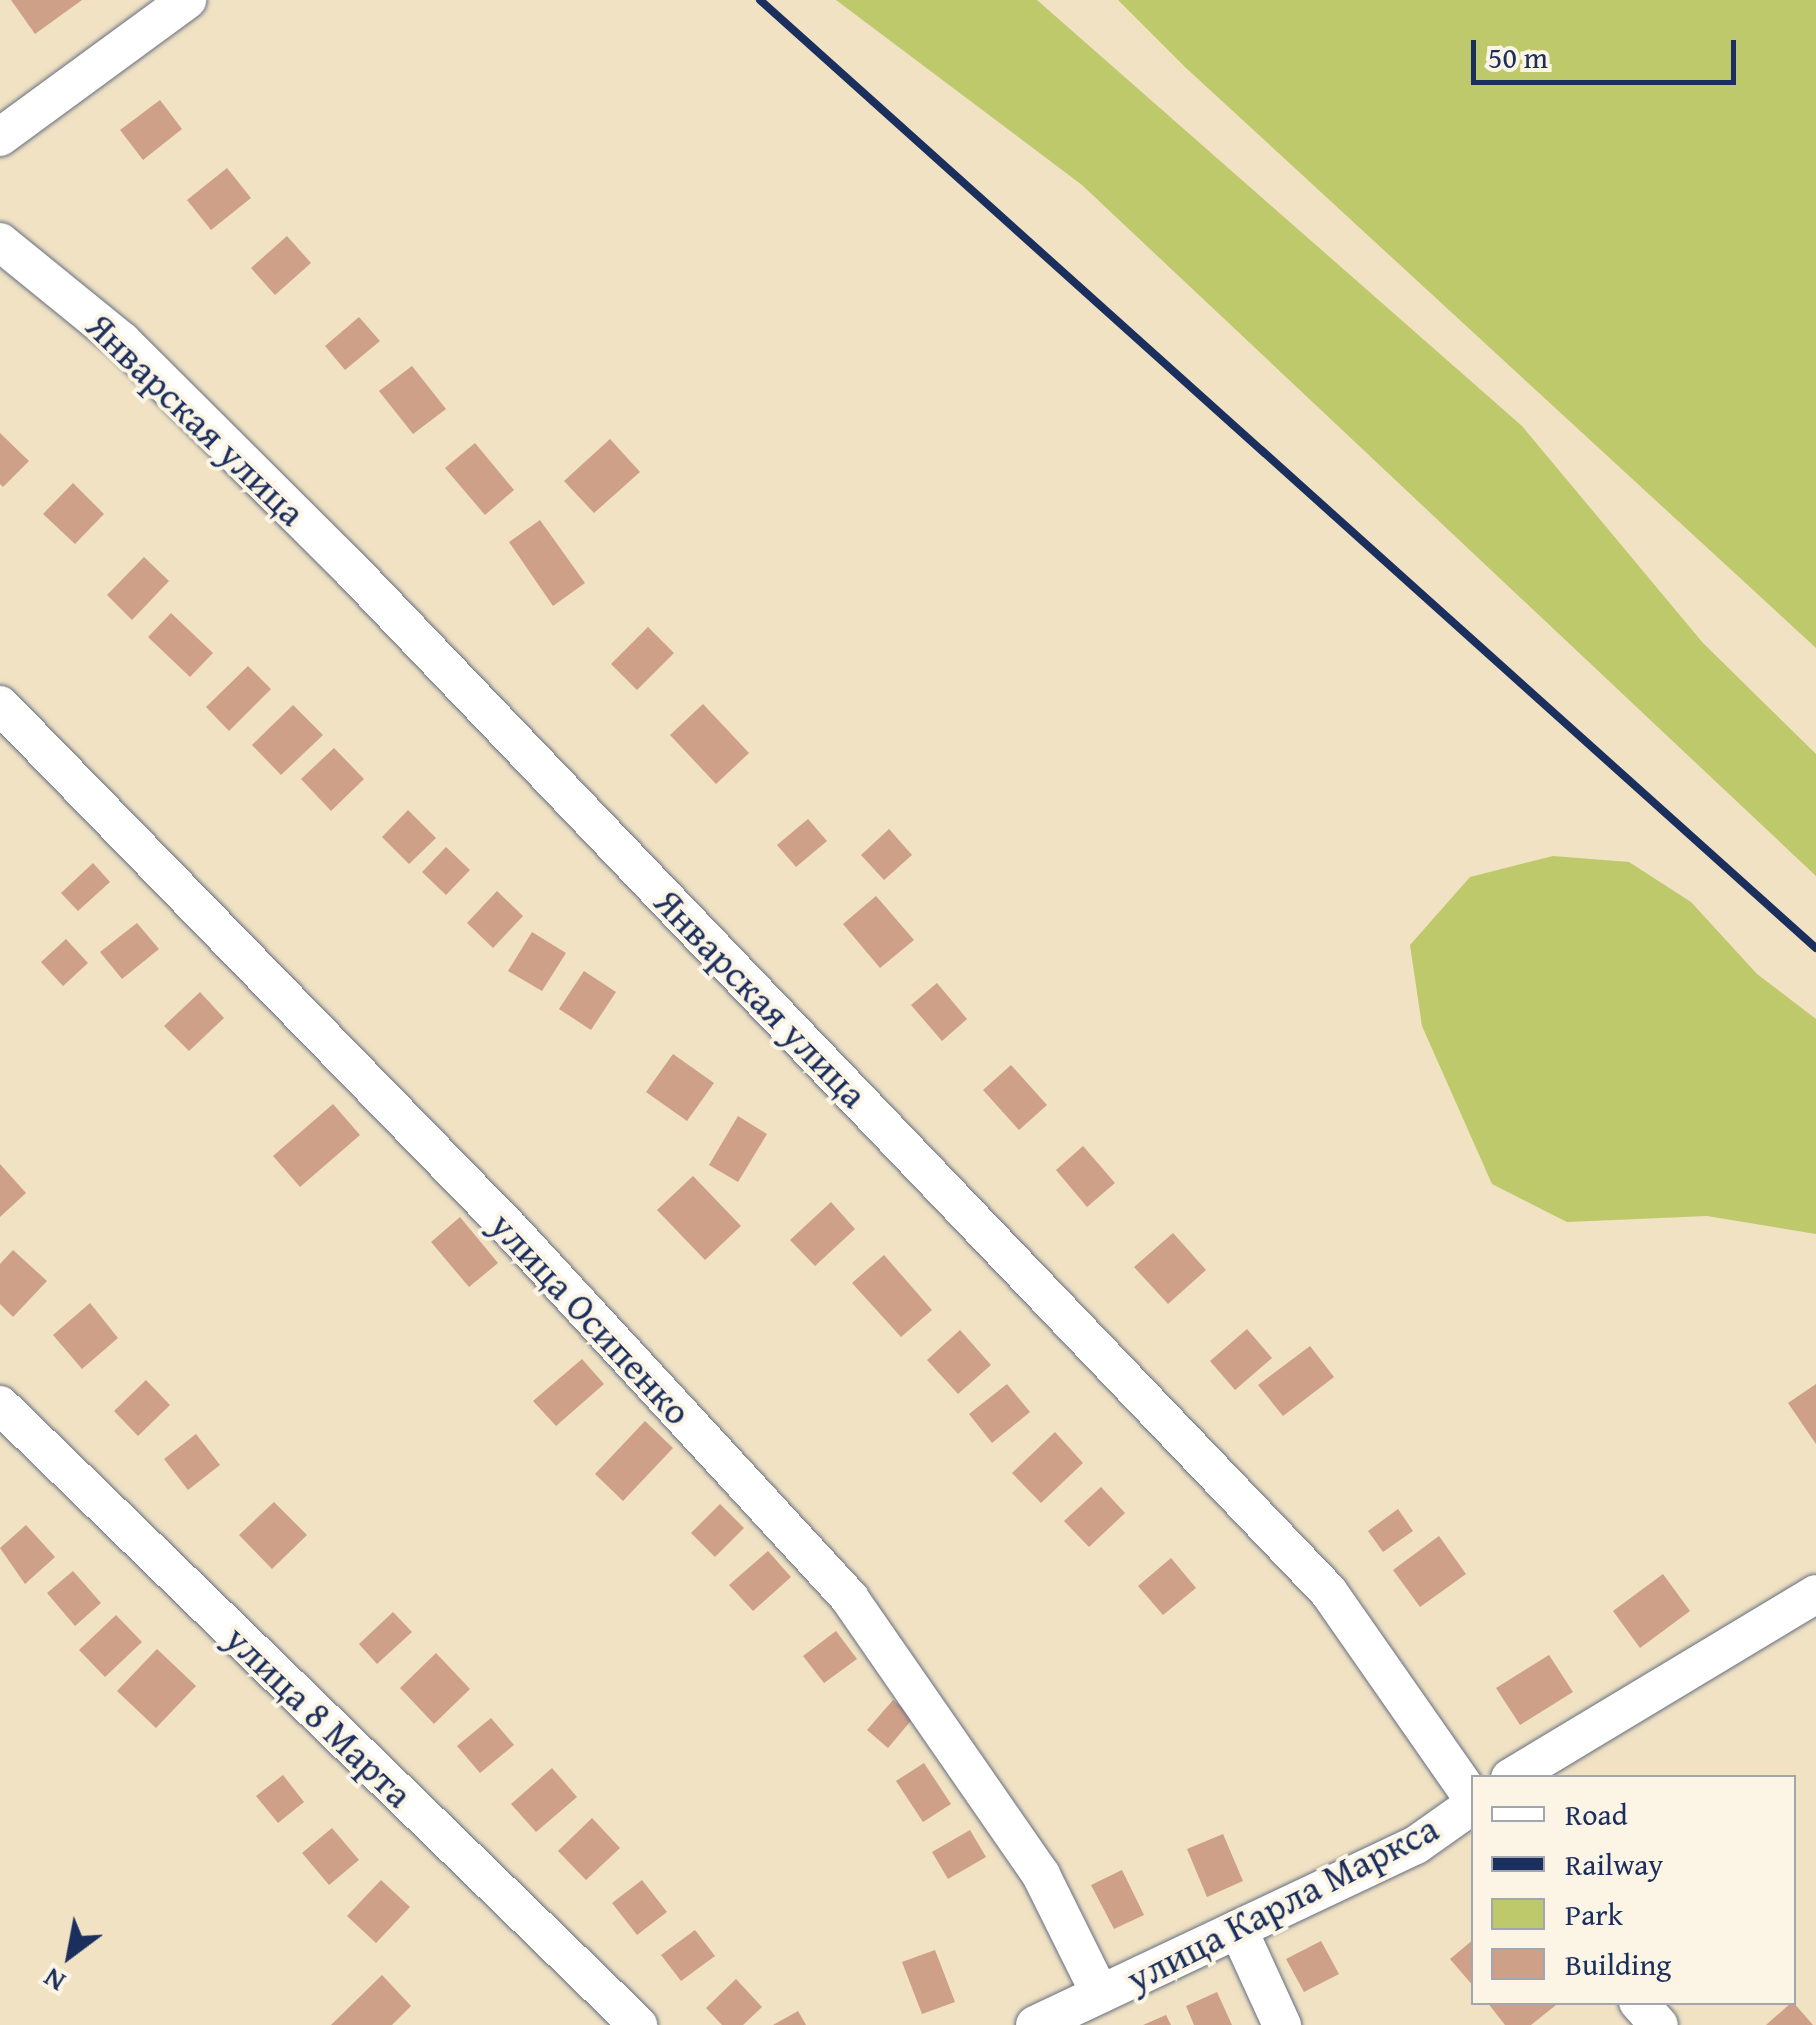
<!DOCTYPE html>
<meta charset="utf-8">
<style>
body{margin:0}
#map{position:relative;width:1816px;height:2025px;overflow:hidden;background:#f0e2c3;font-family:"Gentium Book Plus",serif}
div>[style]{position:absolute}
.green>*{inset:0;background:#bdc96b}
.building>*{inset:0;background:#cea088}
.roads{filter:drop-shadow(0 0 2px #666e81) drop-shadow(0 0 2px #666e81)}
.minor>*{height:38px;margin:-19px;padding:0 19px;transform-origin:19px;border-radius:19px;background:#fff}
.rail>*{height:8px;margin:-4px;padding:0 4px;transform-origin:4px;border-radius:4px;background:#1b2f5e}
span{translate:-50% -50%;white-space:nowrap;text-align:center;line-height:1.15;-webkit-text-stroke:8px #fcf5e5;paint-order:stroke}
.street-label{font-size:38px;color:#1b2f5e}
.legend{position:absolute;left:1471px;top:1775px;width:325px;height:230px;box-sizing:border-box;background:#fcf5e5;border:2px solid #a2a6af;margin:0;padding:12px 18px;list-style:none;font-size:30px;color:#1b2f5e}
.legend li{display:flex;align-items:center;gap:20px;height:50px}
.legend b{width:50px;border:2px solid #a2a6af}
.north{position:absolute;left:20px;top:1905px;width:100px;height:100px;-webkit-text-stroke:8px #fcf5e5;paint-order:stroke;rotate:212deg;font-size:28px;font-weight:700;line-height:40px;text-align:center;color:#1b2f5e}
.north::after{content:'';display:block;margin:auto;width:35px;height:45px;background:#1b2f5e;clip-path:polygon(50% 0,100% 100%,50% 72%,0 100%)}
.scale{position:absolute;left:1471px;top:40px;width:265px;height:45px;box-sizing:border-box;border:5px solid #1b2f5e;border-top:0;padding-left:12px;font-size:30px;line-height:35px;white-space:nowrap;color:#1b2f5e;-webkit-text-stroke:8px #fcf5e5;paint-order:stroke}
</style>
<div id="map">
<div class="green">
<div style="clip-path:polygon(836px 0,1037px 0,1522px 426px,1703px 643px,1816px 754px,1816px 876px,1082px 185px)"></div>
<div style="clip-path:polygon(1118px 0,1816px 0,1816px 648px,1185px 67px)"></div>
<div style="clip-path:polygon(1553px 856px,1629px 862px,1691px 902px,1757px 974px,1816px 1019px,1816px 1234px,1707px 1216px,1567px 1222px,1492px 1184px,1422px 1026px,1410px 945px,1470px 877px)"></div>
</div>
<div class="building">
<div style="clip-path:polygon(11px 0,82px 0,35px 34px)"></div>
<div style="clip-path:polygon(160px 100px,182px 129px,143px 160px,120px 130px)"></div>
<div style="clip-path:polygon(227px 168px,251px 198px,211px 230px,187px 200px)"></div>
<div style="clip-path:polygon(287px 236px,311px 263px,275px 295px,251px 268px)"></div>
<div style="clip-path:polygon(359px 317px,380px 341px,345px 370px,325px 346px)"></div>
<div style="clip-path:polygon(412px 366px,446px 409px,413px 434px,379px 391px)"></div>
<div style="clip-path:polygon(0 433px,29px 461px,3px 487px,0 484px)"></div>
<div style="clip-path:polygon(610px 439px,640px 472px,594px 513px,564px 481px)"></div>
<div style="clip-path:polygon(475px 443px,514px 490px,485px 515px,445px 468px)"></div>
<div style="clip-path:polygon(73px 483px,104px 514px,75px 544px,43px 514px)"></div>
<div style="clip-path:polygon(540px 520px,585px 583px,553px 606px,509px 542px)"></div>
<div style="clip-path:polygon(144px 557px,169px 581px,132px 620px,107px 595px)"></div>
<div style="clip-path:polygon(171px 613px,213px 653px,190px 677px,148px 637px)"></div>
<div style="clip-path:polygon(648px 627px,674px 653px,637px 690px,611px 664px)"></div>
<div style="clip-path:polygon(248px 666px,271px 689px,229px 731px,206px 707px)"></div>
<div style="clip-path:polygon(703px 704px,749px 753px,716px 784px,670px 735px)"></div>
<div style="clip-path:polygon(293px 705px,323px 735px,281px 775px,252px 745px)"></div>
<div style="clip-path:polygon(334px 748px,364px 779px,331px 811px,301px 779px)"></div>
<div style="clip-path:polygon(408px 810px,436px 838px,409px 864px,382px 837px)"></div>
<div style="clip-path:polygon(808px 819px,827px 841px,796px 867px,777px 845px)"></div>
<div style="clip-path:polygon(889px 829px,912px 855px,884px 880px,861px 855px)"></div>
<div style="clip-path:polygon(446px 847px,470px 870px,446px 895px,422px 872px)"></div>
<div style="clip-path:polygon(93px 863px,110px 882px,78px 911px,61px 893px)"></div>
<div style="clip-path:polygon(497px 891px,523px 916px,493px 948px,467px 923px)"></div>
<div style="clip-path:polygon(876px 896px,914px 940px,880px 968px,843px 924px)"></div>
<div style="clip-path:polygon(137px 923px,159px 949px,122px 979px,100px 952px)"></div>
<div style="clip-path:polygon(532px 932px,566px 953px,542px 991px,508px 971px)"></div>
<div style="clip-path:polygon(66px 939px,88px 963px,63px 986px,41px 962px)"></div>
<div style="clip-path:polygon(584px 971px,616px 992px,591px 1030px,559px 1009px)"></div>
<div style="clip-path:polygon(937px 983px,967px 1019px,942px 1041px,911px 1005px)"></div>
<div style="clip-path:polygon(200px 992px,224px 1018px,189px 1051px,164px 1026px)"></div>
<div style="clip-path:polygon(673px 1054px,714px 1083px,687px 1121px,646px 1092px)"></div>
<div style="clip-path:polygon(1011px 1065px,1047px 1105px,1019px 1130px,983px 1090px)"></div>
<div style="clip-path:polygon(333px 1104px,360px 1135px,300px 1187px,273px 1156px)"></div>
<div style="clip-path:polygon(738px 1116px,767px 1134px,738px 1182px,709px 1165px)"></div>
<div style="clip-path:polygon(1083px 1146px,1115px 1183px,1087px 1207px,1056px 1170px)"></div>
<div style="clip-path:polygon(0 1164px,26px 1193px,0 1217px)"></div>
<div style="clip-path:polygon(693px 1176px,741px 1226px,705px 1260px,657px 1210px)"></div>
<div style="clip-path:polygon(831px 1202px,855px 1229px,815px 1266px,790px 1240px)"></div>
<div style="clip-path:polygon(460px 1217px,498px 1263px,469px 1287px,431px 1242px)"></div>
<div style="clip-path:polygon(1173px 1233px,1206px 1270px,1168px 1304px,1134px 1267px)"></div>
<div style="clip-path:polygon(13px 1250px,47px 1281px,13px 1317px,0 1304px,0 1264px)"></div>
<div style="clip-path:polygon(884px 1255px,932px 1310px,901px 1337px,852px 1283px)"></div>
<div style="clip-path:polygon(90px 1303px,118px 1338px,82px 1369px,53px 1335px)"></div>
<div style="clip-path:polygon(1247px 1329px,1272px 1358px,1235px 1390px,1210px 1361px)"></div>
<div style="clip-path:polygon(960px 1330px,991px 1365px,958px 1394px,927px 1360px)"></div>
<div style="clip-path:polygon(1310px 1346px,1334px 1377px,1283px 1416px,1258px 1385px)"></div>
<div style="clip-path:polygon(582px 1359px,604px 1384px,556px 1426px,533px 1401px)"></div>
<div style="clip-path:polygon(146px 1380px,170px 1405px,138px 1436px,114px 1411px)"></div>
<div style="clip-path:polygon(1007px 1384px,1030px 1412px,992px 1443px,969px 1414px)"></div>
<div style="clip-path:polygon(1816px 1384px,1816px 1444px,1788px 1403px)"></div>
<div style="clip-path:polygon(645px 1421px,673px 1448px,623px 1501px,595px 1474px)"></div>
<div style="clip-path:polygon(1055px 1432px,1083px 1463px,1041px 1503px,1012px 1473px)"></div>
<div style="clip-path:polygon(196px 1434px,220px 1465px,188px 1490px,164px 1459px)"></div>
<div style="clip-path:polygon(1101px 1487px,1125px 1513px,1089px 1547px,1064px 1521px)"></div>
<div style="clip-path:polygon(274px 1502px,307px 1535px,272px 1569px,239px 1535px)"></div>
<div style="clip-path:polygon(720px 1504px,744px 1528px,715px 1557px,691px 1533px)"></div>
<div style="clip-path:polygon(1398px 1509px,1413px 1531px,1383px 1552px,1368px 1531px)"></div>
<div style="clip-path:polygon(26px 1525px,55px 1557px,25px 1584px,0 1548px)"></div>
<div style="clip-path:polygon(1439px 1536px,1466px 1574px,1420px 1607px,1393px 1570px)"></div>
<div style="clip-path:polygon(768px 1551px,791px 1577px,753px 1611px,729px 1585px)"></div>
<div style="clip-path:polygon(1171px 1558px,1196px 1588px,1163px 1615px,1138px 1586px)"></div>
<div style="clip-path:polygon(73px 1571px,101px 1603px,75px 1626px,47px 1593px)"></div>
<div style="clip-path:polygon(1663px 1574px,1690px 1611px,1640px 1648px,1613px 1611px)"></div>
<div style="clip-path:polygon(393px 1612px,412px 1632px,377px 1664px,359px 1644px)"></div>
<div style="clip-path:polygon(116px 1615px,142px 1642px,105px 1677px,79px 1650px)"></div>
<div style="clip-path:polygon(836px 1631px,857px 1659px,824px 1683px,803px 1656px)"></div>
<div style="clip-path:polygon(157px 1649px,196px 1686px,156px 1728px,117px 1691px)"></div>
<div style="clip-path:polygon(436px 1653px,470px 1689px,434px 1724px,400px 1688px)"></div>
<div style="clip-path:polygon(1549px 1655px,1573px 1692px,1520px 1725px,1496px 1688px)"></div>
<div style="clip-path:polygon(893px 1700px,914px 1717px,888px 1748px,867px 1730px)"></div>
<div style="clip-path:polygon(491px 1718px,514px 1745px,480px 1773px,457px 1746px)"></div>
<div style="clip-path:polygon(924px 1763px,951px 1804px,923px 1822px,896px 1781px)"></div>
<div style="clip-path:polygon(552px 1768px,577px 1797px,536px 1832px,511px 1804px)"></div>
<div style="clip-path:polygon(283px 1775px,304px 1802px,278px 1823px,256px 1796px)"></div>
<div style="clip-path:polygon(592px 1818px,620px 1848px,586px 1880px,558px 1851px)"></div>
<div style="clip-path:polygon(332px 1828px,359px 1860px,329px 1885px,302px 1853px)"></div>
<div style="clip-path:polygon(970px 1830px,986px 1857px,948px 1879px,932px 1852px)"></div>
<div style="clip-path:polygon(1223px 1834px,1243px 1881px,1207px 1897px,1187px 1849px)"></div>
<div style="clip-path:polygon(1122px 1870px,1144px 1915px,1114px 1929px,1091px 1885px)"></div>
<div style="clip-path:polygon(381px 1880px,410px 1907px,376px 1943px,347px 1916px)"></div>
<div style="clip-path:polygon(642px 1880px,667px 1912px,637px 1935px,612px 1903px)"></div>
<div style="clip-path:polygon(695px 1930px,715px 1956px,681px 1981px,661px 1955px)"></div>
<div style="clip-path:polygon(1474px 1939px,1474px 1987px,1450px 1959px)"></div>
<div style="clip-path:polygon(1321px 1941px,1339px 1974px,1304px 1992px,1286px 1959px)"></div>
<div style="clip-path:polygon(935px 1950px,955px 2002px,922px 2014px,902px 1962px)"></div>
<div style="clip-path:polygon(382px 1975px,411px 2006px,392px 2025px,331px 2025px)"></div>
<div style="clip-path:polygon(736px 1979px,762px 2007px,743px 2025px,722px 2025px,706px 2008px)"></div>
<div style="clip-path:polygon(1217px 1992px,1232px 2025px,1194px 2025px,1186px 2006px)"></div>
<div style="clip-path:polygon(1487px 2002px,1554px 2002px,1556px 2005px,1531px 2025px,1505px 2025px)"></div>
<div style="clip-path:polygon(1793px 2002px,1813px 2025px,1766px 2025px,1792px 2002px)"></div>
<div style="clip-path:polygon(798px 2011px,806px 2025px,773px 2025px)"></div>
<div style="clip-path:polygon(1166px 2015px,1171px 2025px,1143px 2025px)"></div>
</div>
<div class="roads">
<div class="minor">
<div style="left:0;top:137px;width:232px;rotate:-36.2deg"></div>
<div style="left:0;top:242px;width:157px;rotate:39.1deg"></div>
<div style="left:122px;top:341px;width:319px;rotate:44.9deg"></div>
<div style="left:348px;top:566px;width:1418px;rotate:46.29deg"></div>
<div style="left:1328px;top:1591px;width:255px;rotate:55.1deg"></div>
<div style="left:0;top:705px;width:735px;rotate:45.77deg"></div>
<div style="left:513px;top:1232px;width:498px;rotate:47.4deg"></div>
<div style="left:850px;top:1599px;width:336px;rotate:55.3deg"></div>
<div style="left:1041px;top:1875px;width:133px;rotate:63.6deg"></div>
<div style="left:0;top:1405px;width:890px;rotate:44.18deg"></div>
<div style="left:1510px;top:1778px;width:357px;rotate:-31deg"></div>
<div style="left:1238px;top:1929px;width:106px;rotate:65.4deg"></div>
<div style="left:1638px;top:2002px;width:31px;rotate:48deg"></div>
<div style="left:1035px;top:2025px;width:421px;rotate:-25.3deg"></div>
<div style="left:1416px;top:1845px;width:71px;rotate:-35.3deg"></div>
</div>
</div>
<div class="rail">
<div style="left:760px;top:0;width:1419px;rotate:41.92deg"></div>
</div>
<div class="street-label">
<span style="left:196px;top:419px;rotate:44deg">Январская улица</span>
<span style="left:761px;top:998px;rotate:46deg">Январская улица</span>
<span style="left:591px;top:1318px;rotate:47deg">улица Осипенко</span>
<span style="left:319px;top:1716px;rotate:44deg">улица 8 Марта</span>
<span style="left:1282px;top:1903px;rotate:-27deg">улица Карла Маркса</span>
</div>
<ul class="legend">
<li><b style="height:12px;background:#fff"></b>Road</li>
<li><b style="height:12px;background:#1b2f5e"></b>Railway</li>
<li><b style="height:28px;background:#bdc96b"></b>Park</li>
<li><b style="height:28px;background:#cea088"></b>Building</li>
</ul>
<div class="north">N</div>
<div class="scale">50 m</div>
</div>
